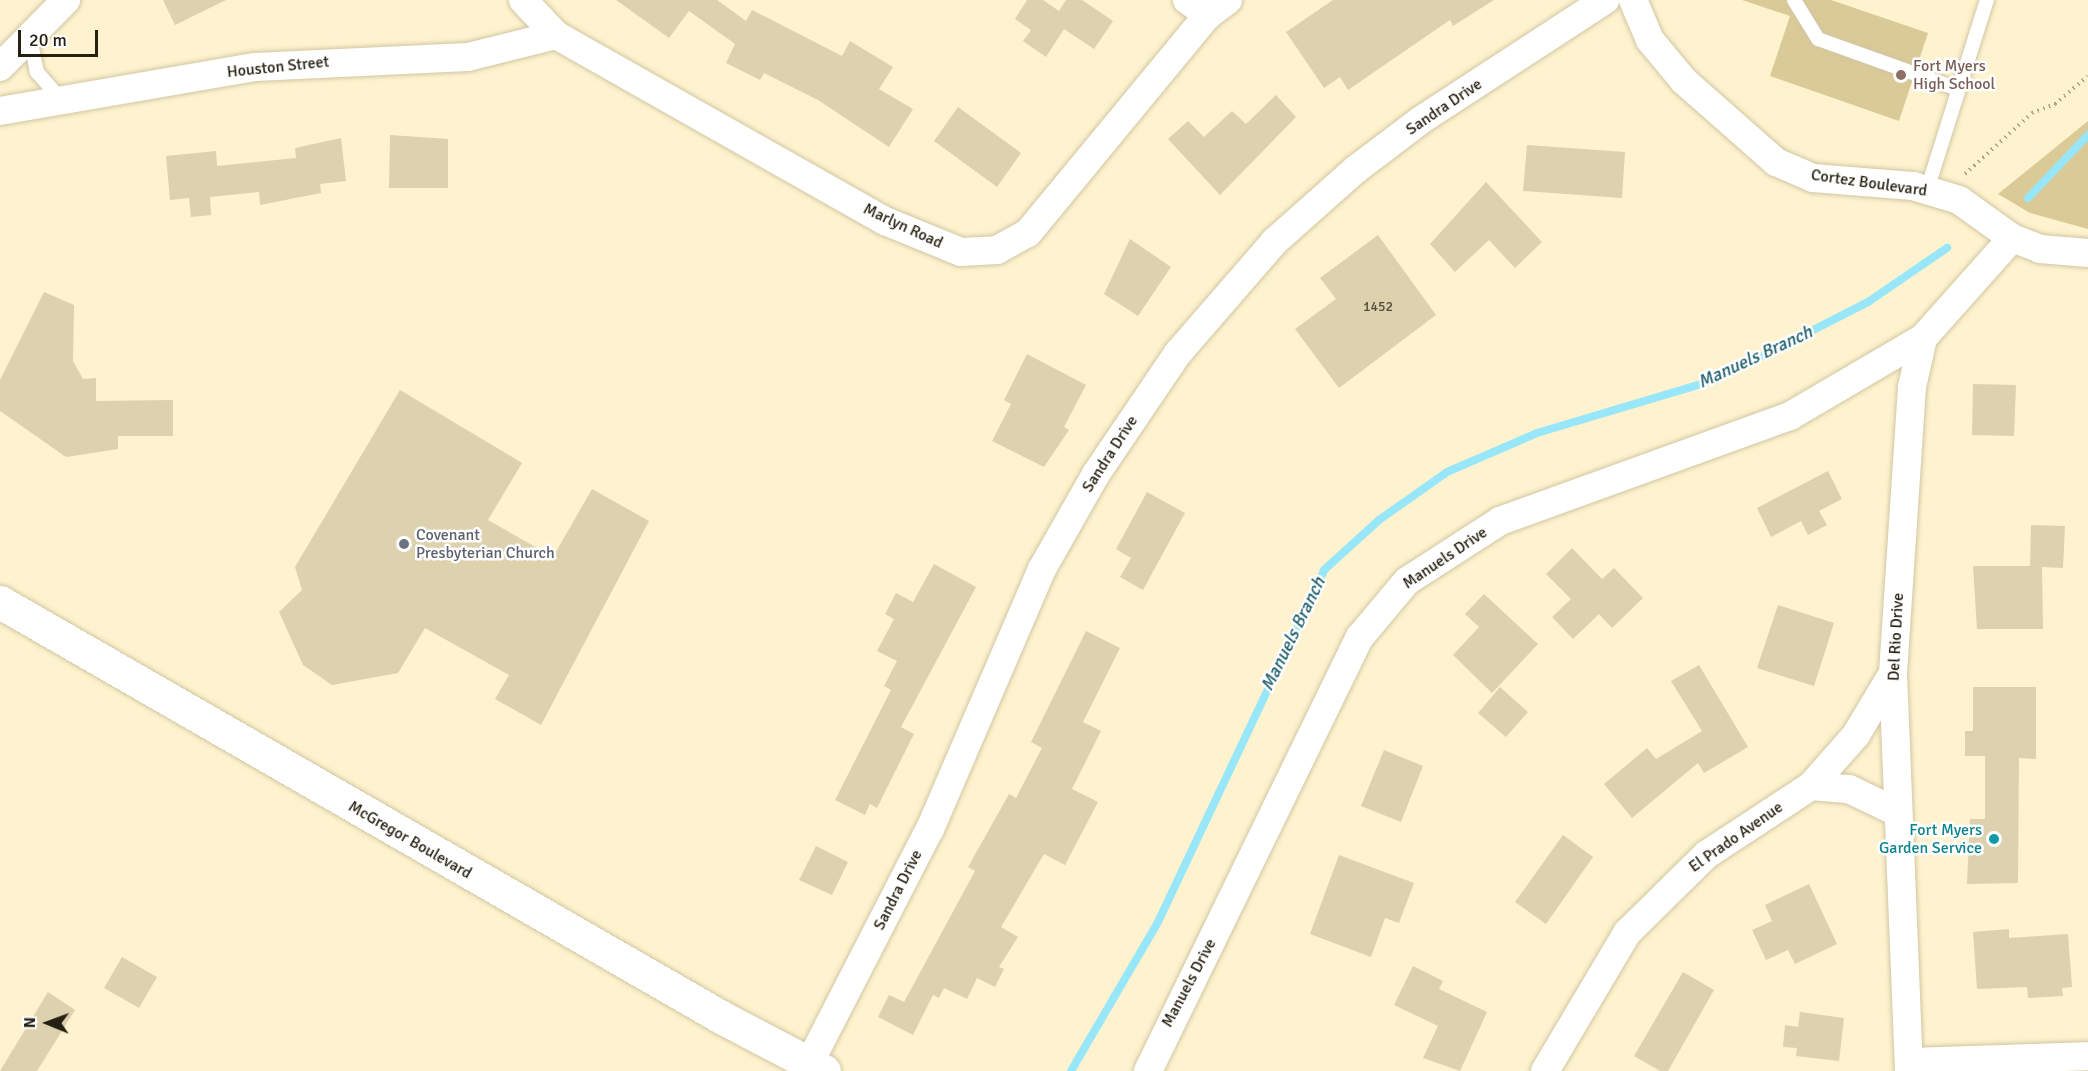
<!DOCTYPE html>
<style>
body{margin:0}
#map{position:relative;width:2088px;height:1071px;overflow:hidden;background:#fef3ce;font-family:Signika,sans-serif}
div>[style]{position:absolute}
.green>*{inset:0;background:#daca97}
.stream>*{height:8px;margin:-4px;padding:0 4px;transform-origin:4px;border-radius:4px;background:#98e6f9}
.building>*{inset:0;background:#ddd1ae}
.path>*{height:4px;margin-top:-2px;transform-origin:0;background:repeating-linear-gradient(90deg,#aca387 0 1.5px,transparent 0 6px)}
.roads{filter:drop-shadow(0 0 2px #d1c6a3) drop-shadow(0 0 2px #d1c6a3)}
.service>*{height:14px;margin:-7px;padding:0 7px;transform-origin:7px;border-radius:7px;background:#fff}
.minor>*{height:28px;margin:-14px;padding:0 14px;transform-origin:14px;border-radius:14px;background:#fff}
.secondary>*{height:33px;margin:-16.5px;padding:0 16.5px;transform-origin:16.5px;border-radius:16.5px;background:#fff}
.dots>*{width:16px;height:16px;translate:-50% -50%;box-sizing:border-box;border:3px solid #fff;border-radius:50%}
span{translate:-50% -50%;white-space:nowrap;text-align:center;line-height:1.15;-webkit-text-stroke:5px #fff;paint-order:stroke}
.number-label{font-size:14px;color:#524c39}
.number-label span{-webkit-text-stroke-width:0}
.education-label{font-size:16px;color:#785e54}
.left{translate:0 -50%;text-align:left}
.street-label{font-size:16px;color:#242012}
.worship-label{font-size:16px;color:#5b616d}
.culture-label{font-size:16px;color:#0d838f}
.right{translate:-100% -50%;text-align:right}
.water-label{font-size:18px;color:#20606d;font-style:italic}
.north{position:absolute;left:18px;top:993px;width:60px;height:60px;-webkit-text-stroke:4px #fff;paint-order:stroke;rotate:271deg;font-size:16px;font-weight:700;line-height:24px;text-align:center;color:#242012}
.north::after{content:'';display:block;margin:auto;width:21px;height:27px;background:#242012;clip-path:polygon(50% 0,100% 100%,50% 72%,0 100%)}
.scale{position:absolute;left:18px;top:30px;width:80px;height:27px;box-sizing:border-box;border:3px solid #242012;border-top:0;padding-left:8px;font-size:18px;line-height:21px;white-space:nowrap;color:#242012;-webkit-text-stroke:4px #fff;paint-order:stroke}
</style>
<div id="map">
<div class="green">
<div style="clip-path:polygon(1742px 0,1831px 0,1928px 33px,1899px 121px,1770px 76px,1790px 16px)"></div>
<div style="clip-path:polygon(2088px 121px,2088px 229px,2030px 213px,1998px 194px)"></div>
</div>
<div class="stream">
<div style="left:2028px;top:198px;width:87px;rotate:-46.4deg"></div>
<div style="left:1071px;top:1071px;width:170px;rotate:-59.7deg"></div>
<div style="left:1157px;top:924px;width:391px;rotate:-64.7deg"></div>
<div style="left:1324px;top:570px;width:74px;rotate:-42.3deg"></div>
<div style="left:1379px;top:520px;width:83px;rotate:-35.2deg"></div>
<div style="left:1447px;top:472px;width:98px;rotate:-23.4deg"></div>
<div style="left:1537px;top:433px;width:186px;rotate:-16.6deg"></div>
<div style="left:1715px;top:380px;width:172px;rotate:-27deg"></div>
<div style="left:1868px;top:302px;width:96px;rotate:-34.4deg"></div>
</div>
<div class="building">
<div style="clip-path:polygon(163px 0,226px 0,175px 25px)"></div>
<div style="clip-path:polygon(616px 0,717px 0,746px 21px,752px 10px,842px 56px,850px 41px,893px 67px,879px 89px,913px 109px,889px 147px,818px 100px,764px 73px,760px 80px,726px 63px,735px 44px,689px 11px,669px 38px)"></div>
<div style="clip-path:polygon(1027px 0,1043px 0,1059px 11px,1066px 0,1082px 0,1113px 21px,1094px 49px,1064px 29px,1046px 57px,1023px 41px,1031px 30px,1015px 19px)"></div>
<div style="clip-path:polygon(1333px 0,1494px 0,1453px 26px,1450px 20px,1348px 90px,1340px 77px,1324px 88px,1286px 32px)"></div>
<div style="clip-path:polygon(1276px 95px,1296px 117px,1220px 195px,1168px 139px,1188px 121px,1204px 137px,1232px 111px,1246px 124px)"></div>
<div style="clip-path:polygon(958px 107px,1021px 153px,997px 187px,934px 141px)"></div>
<div style="clip-path:polygon(390px 135px,448px 139px,448px 188px,389px 188px)"></div>
<div style="clip-path:polygon(341px 138px,346px 181px,320px 184px,321px 193px,260px 205px,259px 192px,210px 197px,211px 215px,191px 217px,189px 198px,170px 200px,166px 156px,216px 151px,217px 166px,296px 158px,295px 148px)"></div>
<div style="clip-path:polygon(1527px 145px,1625px 152px,1622px 198px,1523px 191px)"></div>
<div style="clip-path:polygon(1486px 182px,1542px 242px,1515px 268px,1489px 240px,1455px 272px,1430px 244px)"></div>
<div style="clip-path:polygon(1378px 235px,1436px 315px,1339px 388px,1295px 329px,1336px 299px,1320px 278px)"></div>
<div style="clip-path:polygon(1130px 239px,1171px 267px,1138px 316px,1104px 294px)"></div>
<div style="clip-path:polygon(44px 292px,74px 305px,73px 361px,83px 379px,96px 378px,96px 401px,173px 400px,173px 436px,118px 436px,118px 449px,66px 457px,0 411px,0 380px)"></div>
<div style="clip-path:polygon(1027px 354px,1086px 385px,1064px 427px,1069px 430px,1044px 467px,992px 441px,1011px 404px,1004px 400px)"></div>
<div style="clip-path:polygon(1973px 384px,2016px 385px,2014px 436px,1972px 435px)"></div>
<div style="clip-path:polygon(400px 390px,522px 463px,488px 520px,553px 557px,592px 489px,649px 521px,541px 725px,495px 699px,509px 675px,425px 628px,398px 673px,332px 685px,303px 665px,279px 612px,302px 590px,295px 567px)"></div>
<div style="clip-path:polygon(1828px 471px,1842px 499px,1819px 511px,1827px 525px,1808px 535px,1801px 521px,1771px 537px,1757px 508px)"></div>
<div style="clip-path:polygon(1147px 492px,1185px 513px,1143px 590px,1120px 577px,1131px 558px,1116px 549px)"></div>
<div style="clip-path:polygon(2031px 525px,2065px 526px,2063px 568px,2042px 567px,2043px 629px,1977px 629px,1973px 566px,2030px 566px)"></div>
<div style="clip-path:polygon(1572px 548px,1602px 579px,1614px 568px,1643px 598px,1612px 628px,1599px 614px,1573px 639px,1552px 617px,1571px 599px,1546px 574px)"></div>
<div style="clip-path:polygon(934px 564px,976px 587px,901px 727px,914px 734px,877px 808px,870px 804px,865px 815px,835px 800px,891px 690px,884px 686px,897px 661px,877px 651px,894px 619px,885px 614px,896px 593px,913px 602px)"></div>
<div style="clip-path:polygon(1484px 594px,1538px 644px,1492px 693px,1453px 655px,1479px 627px,1465px 614px)"></div>
<div style="clip-path:polygon(1778px 605px,1834px 623px,1814px 686px,1757px 668px)"></div>
<div style="clip-path:polygon(1086px 631px,1120px 648px,1083px 722px,1101px 731px,1072px 789px,1098px 802px,1065px 865px,1044px 854px,1001px 927px,1018px 937px,999px 967px,1004px 969px,995px 987px,977px 978px,967px 999px,944px 988px,939px 998px,933px 995px,913px 1035px,878px 1017px,889px 995px,904px 1002px,975px 871px,968px 867px,1009px 794px,1016px 798px,1042px 748px,1031px 742px)"></div>
<div style="clip-path:polygon(1699px 665px,1748px 747px,1704px 773px,1698px 763px,1632px 818px,1604px 784px,1647px 748px,1656px 759px,1702px 731px,1671px 681px)"></div>
<div style="clip-path:polygon(1500px 687px,1528px 712px,1506px 737px,1478px 713px)"></div>
<div style="clip-path:polygon(1973px 687px,2036px 687px,2036px 759px,2019px 758px,2018px 883px,1967px 884px,1970px 819px,1985px 819px,1985px 756px,1965px 756px,1965px 731px,1973px 731px)"></div>
<div style="clip-path:polygon(1384px 750px,1423px 766px,1401px 822px,1361px 806px)"></div>
<div style="clip-path:polygon(1563px 835px,1593px 857px,1546px 924px,1515px 902px)"></div>
<div style="clip-path:polygon(816px 846px,848px 862px,832px 895px,799px 880px)"></div>
<div style="clip-path:polygon(1339px 855px,1414px 883px,1399px 923px,1385px 918px,1371px 957px,1310px 934px)"></div>
<div style="clip-path:polygon(1809px 884px,1837px 944px,1795px 964px,1788px 950px,1766px 960px,1752px 930px,1772px 921px,1765px 905px)"></div>
<div style="clip-path:polygon(2009px 929px,2009px 938px,2068px 934px,2072px 987px,2062px 988px,2063px 996px,2028px 998px,2027px 987px,1977px 989px,1973px 932px)"></div>
<div style="clip-path:polygon(122px 957px,157px 977px,139px 1008px,104px 988px)"></div>
<div style="clip-path:polygon(1413px 966px,1443px 981px,1439px 989px,1487px 1012px,1460px 1071px,1423px 1058px,1438px 1026px,1394px 1005px)"></div>
<div style="clip-path:polygon(1683px 972px,1714px 990px,1668px 1071px,1660px 1071px,1634px 1056px)"></div>
<div style="clip-path:polygon(48px 992px,75px 1010px,37px 1071px,0 1071px)"></div>
<div style="clip-path:polygon(1800px 1012px,1844px 1018px,1839px 1061px,1796px 1056px,1797px 1048px,1783px 1047px,1785px 1025px,1798px 1027px)"></div>
</div>
<div class="path">
<div style="left:1965px;top:174px;width:91px;rotate:-42.3deg"></div>
<div style="left:2032px;top:113px;width:25px;rotate:-21deg"></div>
<div style="left:2055px;top:104px;width:43px;rotate:-40.3deg"></div>
</div>
<div class="roads">
<div class="service">
<div style="left:1794px;top:0;width:46px;rotate:58.4deg"></div>
<div style="left:1818px;top:39px;width:145px;rotate:19.7deg"></div>
<div style="left:30px;top:37px;width:36px;rotate:79deg"></div>
<div style="left:37px;top:72px;width:38px;rotate:49deg"></div>
<div style="left:1927px;top:190px;width:199px;rotate:-72.5deg"></div>
</div>
<div class="minor">
<div style="left:523px;top:0;width:48px;rotate:46.7deg"></div>
<div style="left:556px;top:35px;width:378px;rotate:29.5deg"></div>
<div style="left:885px;top:221px;width:82px;rotate:22.2deg"></div>
<div style="left:961px;top:252px;width:36px;rotate:-3deg"></div>
<div style="left:997px;top:250px;width:35px;rotate:-29deg"></div>
<div style="left:1028px;top:233px;width:283px;rotate:-50.5deg"></div>
<div style="left:1208px;top:15px;width:25px;rotate:-37deg"></div>
<div style="left:1187px;top:0;width:26px;rotate:36deg"></div>
<div style="left:1633px;top:0;width:43px;rotate:67deg"></div>
<div style="left:1650px;top:40px;width:53px;rotate:50.3deg"></div>
<div style="left:1684px;top:81px;width:123px;rotate:41.4deg"></div>
<div style="left:1776px;top:162px;width:40px;rotate:23.4deg"></div>
<div style="left:1813px;top:178px;width:100px;rotate:4.6deg"></div>
<div style="left:1913px;top:186px;width:48px;rotate:16.9deg"></div>
<div style="left:1959px;top:200px;width:65px;rotate:35.6deg"></div>
<div style="left:2012px;top:238px;width:30px;rotate:21deg"></div>
<div style="left:2040px;top:249px;width:48px;rotate:4.8deg"></div>
<div style="left:0;top:67px;width:94px;rotate:-45.4deg"></div>
<div style="left:0;top:111px;width:259px;rotate:-9.8deg"></div>
<div style="left:255px;top:67px;width:213px;rotate:-2.7deg"></div>
<div style="left:468px;top:57px;width:91px;rotate:-14deg"></div>
<div style="left:1811px;top:786px;width:68px;rotate:-48.6deg"></div>
<div style="left:1856px;top:735px;width:72px;rotate:-59.2deg"></div>
<div style="left:810px;top:1062px;width:262px;rotate:-62.8deg"></div>
<div style="left:930px;top:829px;width:283px;rotate:-66.7deg"></div>
<div style="left:1042px;top:569px;width:109px;rotate:-60.4deg"></div>
<div style="left:1096px;top:474px;width:146px;rotate:-55.9deg"></div>
<div style="left:1178px;top:353px;width:147px;rotate:-49.1deg"></div>
<div style="left:1274px;top:242px;width:108px;rotate:-41.6deg"></div>
<div style="left:1355px;top:170px;width:83px;rotate:-37.1deg"></div>
<div style="left:1421px;top:120px;width:220px;rotate:-33.1deg"></div>
<div style="left:1910px;top:1062px;width:178px;rotate:-1.9deg"></div>
<div style="left:1148px;top:1071px;width:483px;rotate:-64deg"></div>
<div style="left:1360px;top:637px;width:73px;rotate:-50deg"></div>
<div style="left:1407px;top:581px;width:111px;rotate:-32.8deg"></div>
<div style="left:1500px;top:521px;width:308px;rotate:-19.9deg"></div>
<div style="left:1790px;top:416px;width:154px;rotate:-30.4deg"></div>
<div style="left:1545px;top:1071px;width:161px;rotate:-59.3deg"></div>
<div style="left:1627px;top:933px;width:111px;rotate:-44.6deg"></div>
<div style="left:1706px;top:855px;width:126px;rotate:-33.3deg"></div>
<div style="left:1811px;top:786px;width:38px;rotate:5deg"></div>
<div style="left:1849px;top:789px;width:51px;rotate:25.6deg"></div>
<div style="left:1909px;top:1071px;width:398px;rotate:-92.3deg"></div>
<div style="left:1893px;top:673px;width:287px;rotate:-86.2deg"></div>
<div style="left:1912px;top:387px;width:50px;rotate:-77.3deg"></div>
<div style="left:1923px;top:338px;width:134px;rotate:-48.3deg"></div>
</div>
<div class="secondary">
<div style="left:0;top:602px;width:834px;rotate:29.92deg"></div>
<div style="left:723px;top:1018px;width:114px;rotate:27.7deg"></div>
</div>
</div>
<div class="dots">
<div style="left:1901px;top:75px;background:#8d6e63"></div>
<div style="left:404px;top:544px;background:#6b7280"></div>
<div style="left:1994px;top:839px;background:#0f9aa8"></div>
</div>
<div class="number-label">
<span style="left:1378px;top:307px">1452</span>
</div>
<div class="education-label">
<span class="left" style="left:1913px;top:75px">Fort Myers<br>High School</span>
</div>
<div class="street-label">
<span style="left:278px;top:67px;rotate:-6deg">Houston Street</span>
<span style="left:1444px;top:107px;rotate:-34deg">Sandra Drive</span>
<span style="left:1869px;top:183px;rotate:8deg">Cortez Boulevard</span>
<span style="left:903px;top:226px;rotate:25deg">Marlyn Road</span>
<span style="left:1110px;top:454px;rotate:-57deg">Sandra Drive</span>
<span style="left:1445px;top:558px;rotate:-34deg">Manuels Drive</span>
<span style="left:1896px;top:637px;rotate:-87deg">Del Rio Drive</span>
<span style="left:1736px;top:837px;rotate:-35deg">El Prado Avenue</span>
<span style="left:410px;top:840px;rotate:30deg">McGregor Boulevard</span>
<span style="left:898px;top:890px;rotate:-63deg">Sandra Drive</span>
<span style="left:1189px;top:983px;rotate:-62deg">Manuels Drive</span>
</div>
<div class="worship-label">
<span class="left" style="left:416px;top:544px">Covenant<br>Presbyterian Church</span>
</div>
<div class="culture-label">
<span class="right" style="left:1982px;top:839px">Fort Myers<br>Garden Service</span>
</div>
<div class="water-label">
<span style="left:1755px;top:357px;rotate:-25deg">Manuels Branch</span>
<span style="left:1293px;top:634px;rotate:-64deg">Manuels Branch</span>
</div>
<div class="north">N</div>
<div class="scale">20 m</div>
</div>
